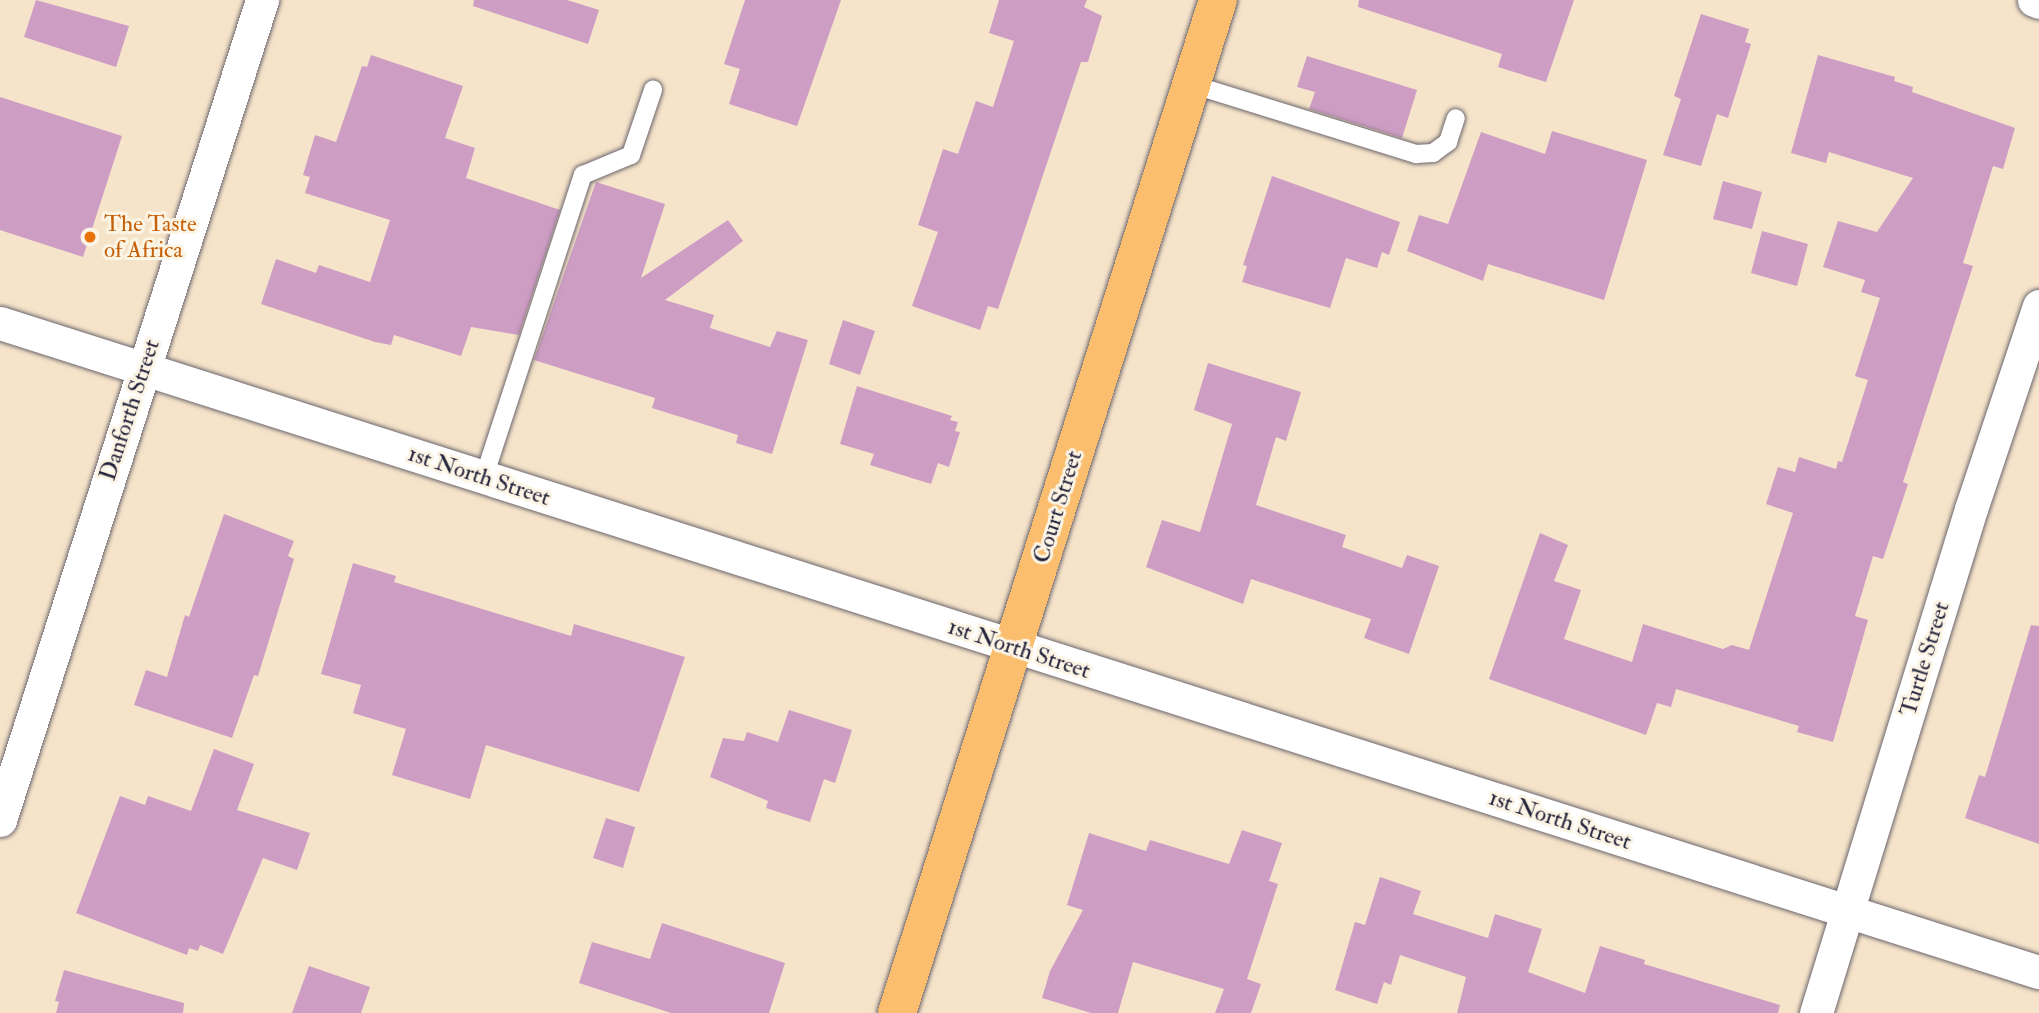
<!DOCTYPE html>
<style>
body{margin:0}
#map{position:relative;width:2039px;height:1013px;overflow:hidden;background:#f6e4ca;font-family:"IM FELL Double Pica",serif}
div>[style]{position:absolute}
.building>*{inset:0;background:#ce9dc4}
.roads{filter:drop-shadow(0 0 2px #6c666d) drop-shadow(0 0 2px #6c666d)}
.lane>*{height:18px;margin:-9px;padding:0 9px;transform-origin:9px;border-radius:9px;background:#fff}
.street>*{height:33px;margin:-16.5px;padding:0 16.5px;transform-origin:16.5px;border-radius:16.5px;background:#fff}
.primary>*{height:38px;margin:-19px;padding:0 19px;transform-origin:19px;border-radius:19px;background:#fbbd6e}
.dots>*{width:19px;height:19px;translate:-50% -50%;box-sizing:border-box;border:4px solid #fcf5e5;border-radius:50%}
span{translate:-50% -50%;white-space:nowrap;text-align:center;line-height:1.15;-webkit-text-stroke:6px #fcf5e5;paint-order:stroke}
.food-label{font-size:23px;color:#c56008}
.left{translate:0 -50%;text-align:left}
.street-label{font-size:23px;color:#22223b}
</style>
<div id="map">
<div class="building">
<div style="clip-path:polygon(36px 0,129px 26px,116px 67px,24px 37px)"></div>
<div style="clip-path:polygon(474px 0,567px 0,599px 10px,588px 44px,473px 6px)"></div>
<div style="clip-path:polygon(745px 0,841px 0,797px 126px,729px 104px,740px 69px,724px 64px)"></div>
<div style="clip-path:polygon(999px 0,1087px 0,1084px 7px,1102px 16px,1088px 62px,1081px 62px,998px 309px,988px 306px,980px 330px,912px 306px,938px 232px,918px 225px,943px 149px,958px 154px,976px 101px,993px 107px,1014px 41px,989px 33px)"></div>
<div style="clip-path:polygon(1359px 0,1574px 0,1546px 82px,1498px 67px,1502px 54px,1358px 7px)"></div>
<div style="clip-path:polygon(1701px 14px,1749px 29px,1745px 42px,1751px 44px,1728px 118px,1717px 114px,1701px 166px,1663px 155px,1681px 99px,1674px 96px)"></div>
<div style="clip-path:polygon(371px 55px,463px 86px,445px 138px,475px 148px,466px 178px,560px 210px,519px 335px,471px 327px,461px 356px,394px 335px,391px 345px,375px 342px,261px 304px,276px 259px,316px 273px,319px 265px,370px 282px,390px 220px,305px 193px,310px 177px,303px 175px,315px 135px,336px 142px,362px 66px,367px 67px)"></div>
<div style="clip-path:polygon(1818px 55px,1895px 77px,1894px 81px,1913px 87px,1912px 92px,2015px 128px,2003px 169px,1993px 166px,1963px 263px,1973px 266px,1903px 482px,1908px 484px,1883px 559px,1873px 556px,1855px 616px,1868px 620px,1833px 742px,1797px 732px,1799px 726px,1676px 689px,1671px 707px,1657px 703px,1646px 735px,1489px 679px,1540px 533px,1568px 545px,1554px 581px,1581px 590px,1564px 639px,1632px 662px,1643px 624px,1723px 649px,1732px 645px,1749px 650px,1793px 513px,1766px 504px,1778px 467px,1795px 472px,1799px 457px,1836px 469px,1838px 461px,1842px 462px,1868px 380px,1855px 376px,1880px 298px,1861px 292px,1865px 280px,1823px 267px,1838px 221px,1877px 232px,1913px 178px,1829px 152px,1826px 163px,1791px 153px)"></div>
<div style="clip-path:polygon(1307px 56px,1417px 90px,1402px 138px,1309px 109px,1315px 92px,1297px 87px)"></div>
<div style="clip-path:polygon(0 97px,122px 136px,83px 257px,0 230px)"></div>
<div style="clip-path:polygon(1552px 131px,1647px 160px,1604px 300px,1488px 264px,1483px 281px,1407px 251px,1419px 215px,1448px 224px,1481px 132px,1545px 154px)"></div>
<div style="clip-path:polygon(1272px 176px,1400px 222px,1389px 255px,1382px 252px,1377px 268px,1346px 258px,1330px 308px,1242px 282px,1247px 266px,1243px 265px)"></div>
<div style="clip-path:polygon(1723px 181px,1762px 192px,1752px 229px,1713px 219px)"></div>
<div style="clip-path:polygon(596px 182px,665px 204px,641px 278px,728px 220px,743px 241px,665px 300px,714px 315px,710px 328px,770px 347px,777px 331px,808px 340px,772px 454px,736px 443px,738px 435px,652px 408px,655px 398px,534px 360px)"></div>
<div style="clip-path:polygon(1762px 231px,1808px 244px,1797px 286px,1751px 273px)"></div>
<div style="clip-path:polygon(843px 320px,875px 331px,860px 375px,829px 364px)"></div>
<div style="clip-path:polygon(1208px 363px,1301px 392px,1286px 441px,1276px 437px,1256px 505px,1346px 535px,1342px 547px,1402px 568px,1407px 555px,1439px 566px,1409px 654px,1364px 638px,1371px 619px,1251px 579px,1243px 604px,1146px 567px,1162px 520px,1200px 532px,1232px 424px,1194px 410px)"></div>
<div style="clip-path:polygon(857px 386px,952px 416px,950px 420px,958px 422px,955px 431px,960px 432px,949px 467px,938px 463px,931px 484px,870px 465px,874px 454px,840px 444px)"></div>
<div style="clip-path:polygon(224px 514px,294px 541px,288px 556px,294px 559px,258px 676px,254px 675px,232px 738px,134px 705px,146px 670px,167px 677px,185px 615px,189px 617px)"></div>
<div style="clip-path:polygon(353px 563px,396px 576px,394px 582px,571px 636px,574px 624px,685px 657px,639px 792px,486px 745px,470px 799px,392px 775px,406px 729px,353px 713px,361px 685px,321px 674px)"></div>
<div style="clip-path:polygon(2031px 625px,2039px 626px,2039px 844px,1965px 818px,1979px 775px,1985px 777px)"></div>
<div style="clip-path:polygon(789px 710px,852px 730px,835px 783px,824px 779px,810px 822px,766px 808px,768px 801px,710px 777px,723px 738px,744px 741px,747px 732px,778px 742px)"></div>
<div style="clip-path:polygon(214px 749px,254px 764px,237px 810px,310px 833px,297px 870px,263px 858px,223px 954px,200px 945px,198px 951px,189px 948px,187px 955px,76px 913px,120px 796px,145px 805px,148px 796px,191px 811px)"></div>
<div style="clip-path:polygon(606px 818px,635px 827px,623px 868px,593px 858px)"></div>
<div style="clip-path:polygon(1242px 830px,1282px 843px,1269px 881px,1278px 884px,1247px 979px,1261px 984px,1251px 1013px,1215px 1013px,1224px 989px,1133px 962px,1118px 1013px,1091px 1013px,1042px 998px,1050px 971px,1083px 910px,1067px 905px,1089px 833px,1146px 851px,1150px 840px,1229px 864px)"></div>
<div style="clip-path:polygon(1380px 877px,1421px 891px,1413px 914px,1488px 938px,1495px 914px,1542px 929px,1528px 972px,1585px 993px,1600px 946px,1645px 960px,1644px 964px,1780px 1005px,1778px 1013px,1457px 1013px,1466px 977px,1400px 955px,1391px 985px,1384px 982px,1377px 1004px,1335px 990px,1355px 922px,1365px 925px)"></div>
<div style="clip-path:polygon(662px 923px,785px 963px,769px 1013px,671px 1013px,579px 983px,592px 942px,650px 959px)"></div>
<div style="clip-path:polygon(309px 966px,370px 987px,361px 1013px,292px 1013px)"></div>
<div style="clip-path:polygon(64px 970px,184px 1003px,183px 1013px,56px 1013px,59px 1002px,55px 1001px)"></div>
</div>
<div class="roads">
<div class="lane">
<div style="left:1191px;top:84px;width:236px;rotate:17.3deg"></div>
<div style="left:1416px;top:154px;width:17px;rotate:-3deg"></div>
<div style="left:1433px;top:153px;width:19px;rotate:-36deg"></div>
<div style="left:1448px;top:142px;width:25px;rotate:-72deg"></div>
<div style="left:484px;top:477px;width:318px;rotate:-71.9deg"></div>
<div style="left:583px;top:175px;width:52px;rotate:-22.6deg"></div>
<div style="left:631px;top:155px;width:69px;rotate:-71.3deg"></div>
</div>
<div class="street">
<div style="left:2034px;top:0;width:5px;rotate:22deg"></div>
<div style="left:0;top:323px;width:2140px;rotate:17.66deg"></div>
<div style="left:0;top:820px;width:861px;rotate:-72.28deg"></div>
<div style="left:1816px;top:1013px;width:527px;rotate:-72.91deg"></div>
<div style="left:1971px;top:509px;width:214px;rotate:-71.5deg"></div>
</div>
<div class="primary">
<div style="left:897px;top:1013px;width:1063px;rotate:-72.42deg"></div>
</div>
</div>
<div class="dots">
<div style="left:90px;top:237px;background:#e8710a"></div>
</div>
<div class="food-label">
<span class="left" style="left:104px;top:237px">The Taste<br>of Africa</span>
</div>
<div class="street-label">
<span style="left:130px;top:410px;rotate:-72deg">Danforth Street</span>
<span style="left:479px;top:476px;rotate:18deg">1st North Street</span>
<span style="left:1058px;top:507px;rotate:-73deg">Court Street</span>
<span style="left:1019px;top:649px;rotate:18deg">1st North Street</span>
<span style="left:1925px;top:659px;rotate:-73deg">Turtle Street</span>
<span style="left:1560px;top:820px;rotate:18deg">1st North Street</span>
</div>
</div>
